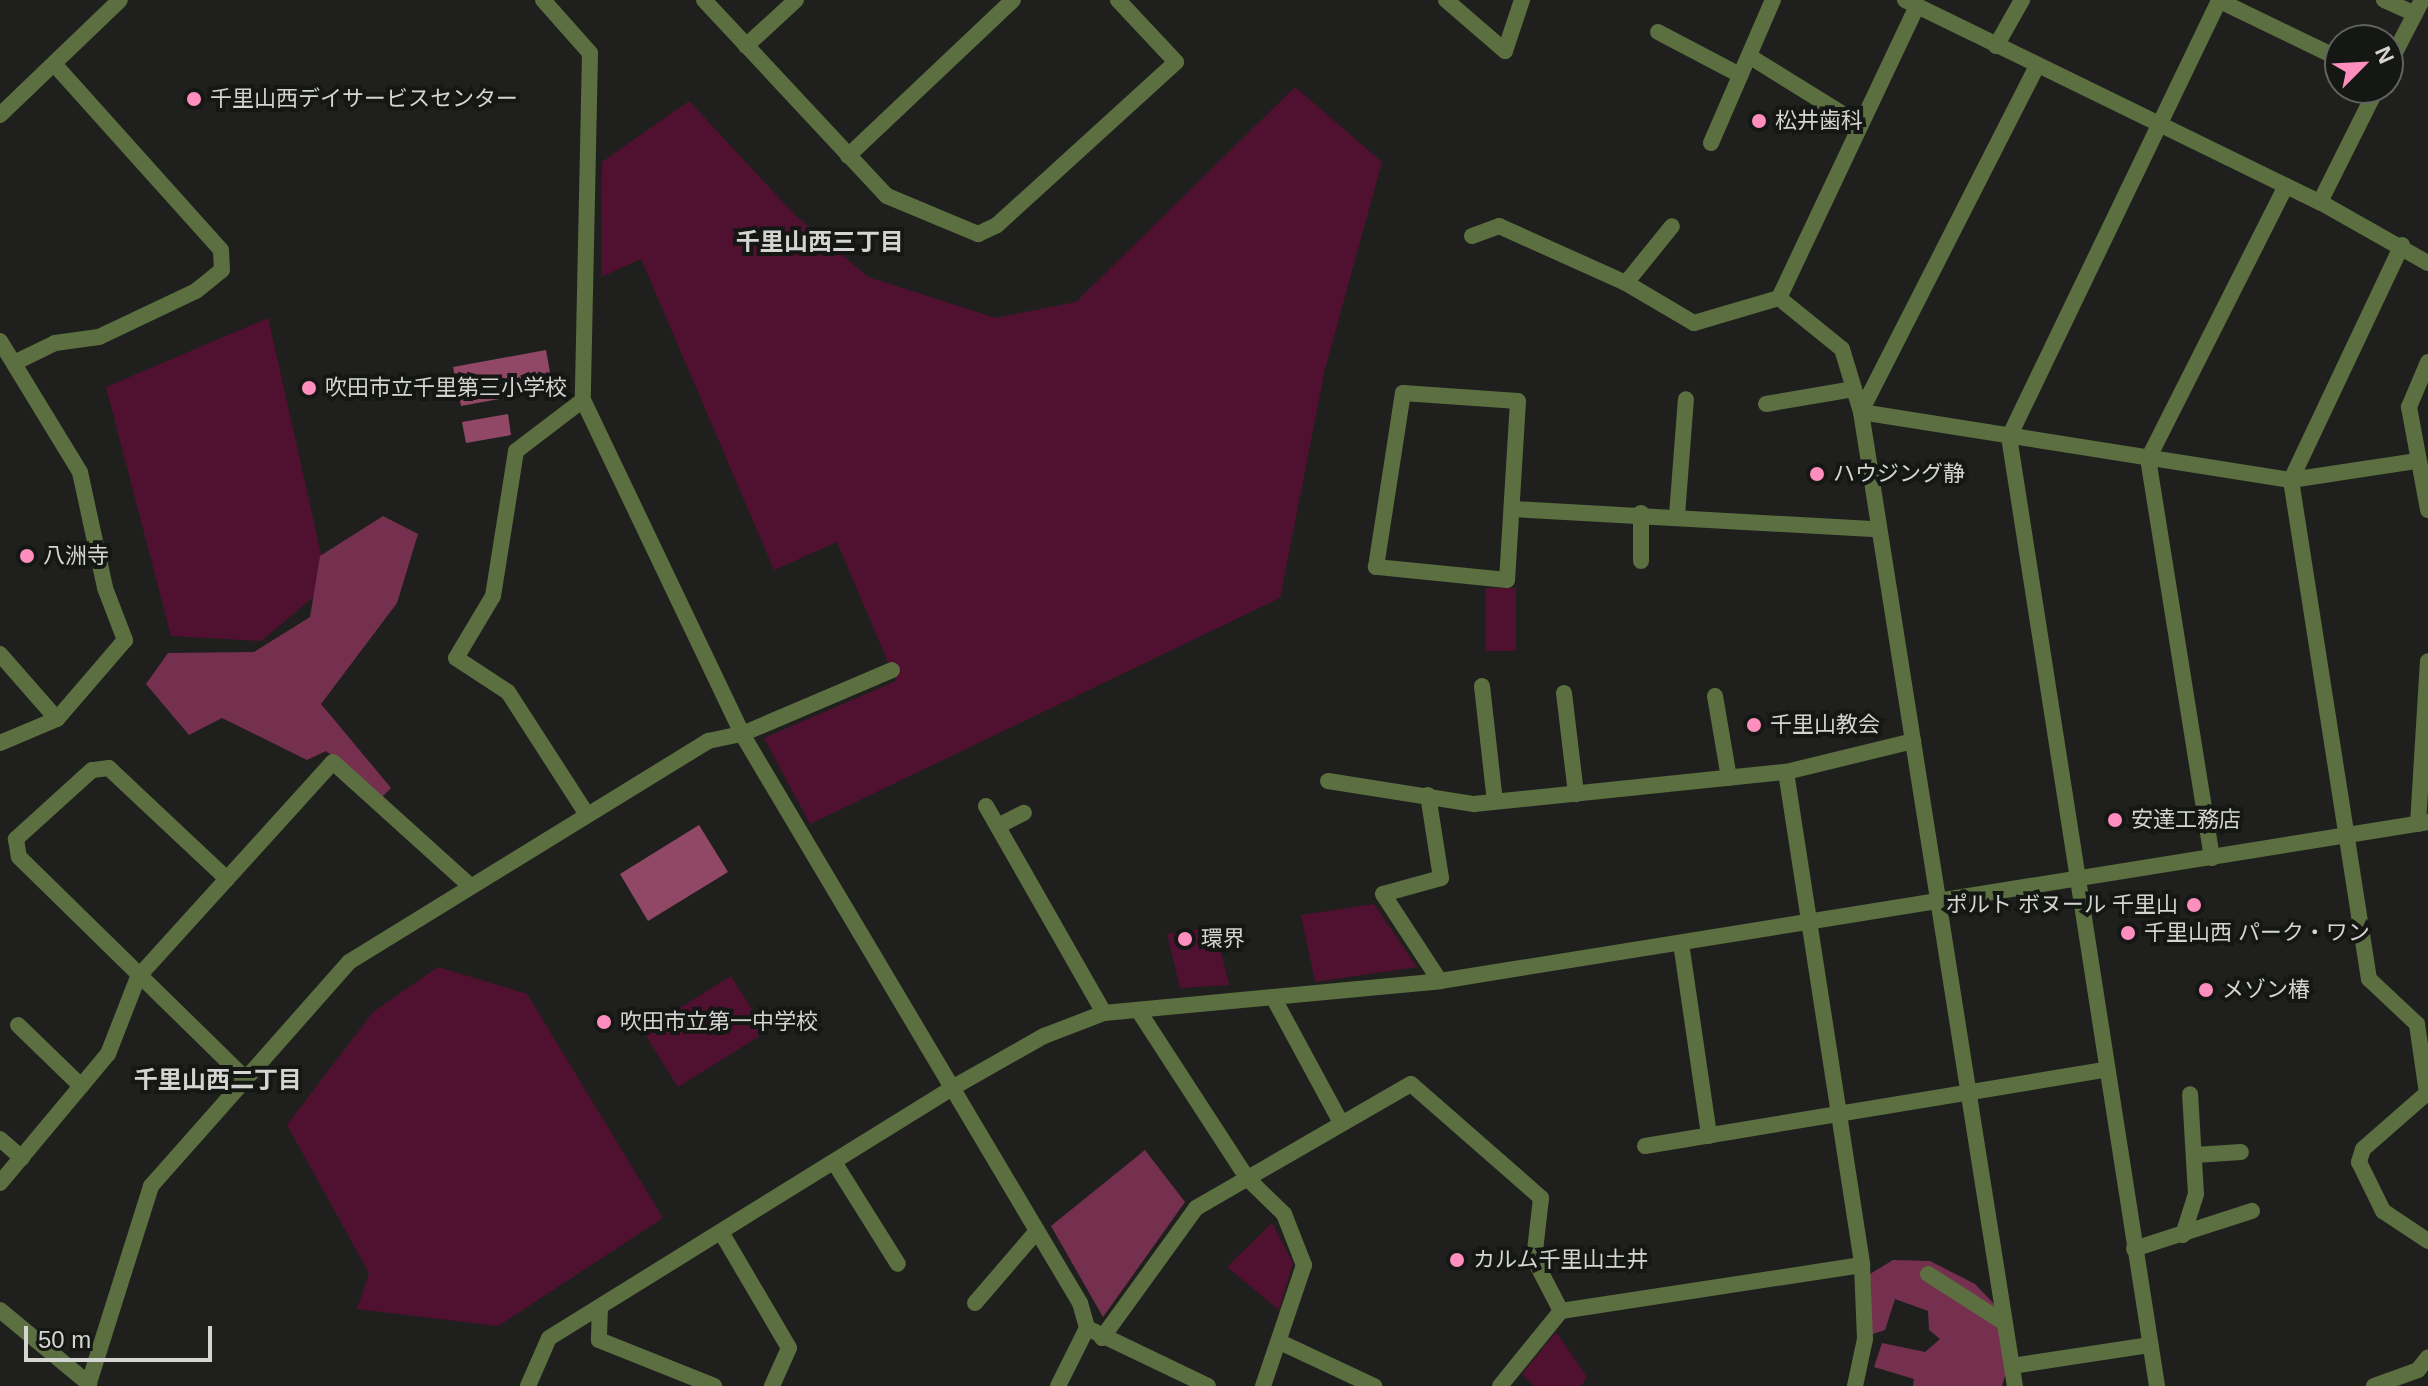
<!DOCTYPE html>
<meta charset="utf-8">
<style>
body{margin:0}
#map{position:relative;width:2428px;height:1386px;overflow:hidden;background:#1f201d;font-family:Helvetica,"Noto Sans JP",sans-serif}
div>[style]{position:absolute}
.green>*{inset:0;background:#501030}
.forest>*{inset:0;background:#75304f}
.water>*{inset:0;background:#914867}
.street>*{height:16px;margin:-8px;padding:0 8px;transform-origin:8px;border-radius:8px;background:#5b6f40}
.dots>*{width:22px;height:22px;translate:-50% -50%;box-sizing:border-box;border:4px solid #151714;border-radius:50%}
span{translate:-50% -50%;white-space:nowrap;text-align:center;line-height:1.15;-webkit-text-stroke:8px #151714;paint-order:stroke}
.poi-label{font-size:22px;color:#d4d5d3}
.left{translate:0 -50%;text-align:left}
.right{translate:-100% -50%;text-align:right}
.neighbourhood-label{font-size:24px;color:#d4d5d3;font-weight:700}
.north{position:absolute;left:2324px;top:24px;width:80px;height:80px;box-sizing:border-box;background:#151714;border:2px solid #616360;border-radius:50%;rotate:66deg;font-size:22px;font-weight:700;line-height:32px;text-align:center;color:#d4d5d3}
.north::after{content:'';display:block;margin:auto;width:28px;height:36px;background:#fe8ebd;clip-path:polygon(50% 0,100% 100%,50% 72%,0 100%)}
.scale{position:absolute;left:24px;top:1326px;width:188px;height:36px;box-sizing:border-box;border:4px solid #d4d5d3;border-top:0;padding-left:10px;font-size:24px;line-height:28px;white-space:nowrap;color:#d4d5d3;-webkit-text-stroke:6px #151714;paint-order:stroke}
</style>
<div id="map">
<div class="green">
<div style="clip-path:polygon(1295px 87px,1382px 162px,1325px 369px,1280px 598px,810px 824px,764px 738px,896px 681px,837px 542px,774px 570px,641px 259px,601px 277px,602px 162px,689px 101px,794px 214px,868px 277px,996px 318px,1076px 302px)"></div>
<div style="clip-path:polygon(268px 318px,328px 585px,261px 641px,171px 636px,106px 387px)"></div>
<div style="clip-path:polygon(1485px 588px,1516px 588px,1516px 651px,1485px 651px)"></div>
<div style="clip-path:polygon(1374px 904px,1417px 967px,1315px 982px,1301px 915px)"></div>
<div style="clip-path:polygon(1215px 927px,1229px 985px,1180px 988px,1167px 934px)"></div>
<div style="clip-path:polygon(438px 967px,527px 994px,663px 1218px,498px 1326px,357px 1309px,369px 1273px,287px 1125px,373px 1012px)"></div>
<div style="clip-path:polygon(731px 976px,766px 1032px,678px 1087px,643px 1031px)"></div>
<div style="clip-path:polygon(1272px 1223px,1293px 1263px,1279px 1310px,1227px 1267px)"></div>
<div style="clip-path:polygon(1556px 1332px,1587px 1377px,1581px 1386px,1534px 1386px,1522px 1374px)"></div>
</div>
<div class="forest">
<div style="clip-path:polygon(383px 516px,418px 534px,397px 603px,321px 704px,391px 788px,382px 797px,326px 751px,307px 760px,222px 718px,189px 735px,146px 684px,168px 653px,254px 652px,310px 617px,320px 556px)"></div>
<div style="clip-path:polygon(1145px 1150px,1185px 1202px,1103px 1317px,1051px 1226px)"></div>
<div style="clip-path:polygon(1893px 1260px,1930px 1261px,1975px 1284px,1997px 1307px,2014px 1345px,2002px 1386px,1913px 1386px,1914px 1379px,1874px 1367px,1882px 1343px,1925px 1352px,1940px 1339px,1929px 1330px,1928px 1311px,1895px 1299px,1885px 1330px,1870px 1335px,1870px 1274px)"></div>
</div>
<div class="water">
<div style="clip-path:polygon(546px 350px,553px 389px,461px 406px,453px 367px)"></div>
<div style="clip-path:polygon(508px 414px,511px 435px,466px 443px,462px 422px)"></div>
<div style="clip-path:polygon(699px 825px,728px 872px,648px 921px,620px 874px)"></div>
</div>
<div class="street">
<div style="left:543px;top:0;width:71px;rotate:48.4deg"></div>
<div style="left:590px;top:53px;width:347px;rotate:91.2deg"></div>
<div style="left:583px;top:400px;width:370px;rotate:64.5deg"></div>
<div style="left:742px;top:734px;width:662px;rotate:59.29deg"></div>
<div style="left:1080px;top:1303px;width:26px;rotate:74deg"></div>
<div style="left:1087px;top:1328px;width:134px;rotate:25.6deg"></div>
<div style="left:704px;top:0;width:268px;rotate:47deg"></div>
<div style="left:887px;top:196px;width:99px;rotate:22.7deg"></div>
<div style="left:978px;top:234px;width:21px;rotate:-25deg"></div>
<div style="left:997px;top:225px;width:242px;rotate:-42.3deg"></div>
<div style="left:1176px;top:62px;width:85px;rotate:-133.1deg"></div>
<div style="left:1446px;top:0;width:78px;rotate:40.8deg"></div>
<div style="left:1505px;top:51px;width:54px;rotate:-71.6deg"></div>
<div style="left:1905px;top:0;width:462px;rotate:26deg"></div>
<div style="left:2320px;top:202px;width:124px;rotate:29.5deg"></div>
<div style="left:2218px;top:0;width:136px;rotate:25.8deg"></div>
<div style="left:2384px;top:0;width:34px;rotate:24deg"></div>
<div style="left:1658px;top:32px;width:93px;rotate:27.7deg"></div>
<div style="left:746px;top:46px;width:68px;rotate:-42.6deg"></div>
<div style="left:1996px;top:46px;width:53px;rotate:-60.5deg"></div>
<div style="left:1749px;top:56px;width:127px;rotate:31.8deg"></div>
<div style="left:2037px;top:66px;width:388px;rotate:117deg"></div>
<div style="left:1861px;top:412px;width:435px;rotate:9deg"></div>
<div style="left:2291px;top:480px;width:126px;rotate:-8.6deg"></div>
<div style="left:2388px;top:66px;width:74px;rotate:-62.7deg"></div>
<div style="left:0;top:115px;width:166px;rotate:-43.8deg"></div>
<div style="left:1711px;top:143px;width:156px;rotate:-66.6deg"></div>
<div style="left:848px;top:156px;width:227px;rotate:-43.4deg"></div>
<div style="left:2320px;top:202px;width:127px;rotate:-63.4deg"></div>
<div style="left:1472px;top:236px;width:29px;rotate:-20deg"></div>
<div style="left:1499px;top:226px;width:139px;rotate:24.2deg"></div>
<div style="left:1626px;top:283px;width:79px;rotate:30.5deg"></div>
<div style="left:1694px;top:323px;width:89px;rotate:-16.4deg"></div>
<div style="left:1779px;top:298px;width:81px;rotate:39deg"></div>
<div style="left:1842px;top:349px;width:66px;rotate:73.2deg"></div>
<div style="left:1861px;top:412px;width:986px;rotate:81.02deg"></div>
<div style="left:2402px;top:245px;width:260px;rotate:115.3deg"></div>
<div style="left:2291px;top:480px;width:505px;rotate:81.12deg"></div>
<div style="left:2369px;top:979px;width:66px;rotate:43.2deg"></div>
<div style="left:2417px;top:1024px;width:70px;rotate:81.8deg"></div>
<div style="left:2427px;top:1093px;width:85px;rotate:138.8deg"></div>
<div style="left:2363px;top:1149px;width:14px;rotate:107deg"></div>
<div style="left:2359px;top:1162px;width:55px;rotate:63.9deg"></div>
<div style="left:2383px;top:1211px;width:54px;rotate:33.7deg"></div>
<div style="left:1626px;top:283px;width:73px;rotate:-51.1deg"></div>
<div style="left:1779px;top:298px;width:323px;rotate:-64.7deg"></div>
<div style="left:0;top:341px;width:153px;rotate:58.6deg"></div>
<div style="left:80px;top:472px;width:119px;rotate:77.8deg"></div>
<div style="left:105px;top:588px;width:56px;rotate:69deg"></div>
<div style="left:125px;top:640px;width:104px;rotate:130.7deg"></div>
<div style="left:57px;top:719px;width:62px;rotate:157.2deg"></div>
<div style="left:18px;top:361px;width:41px;rotate:-25.9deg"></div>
<div style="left:55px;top:343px;width:44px;rotate:-7.8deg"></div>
<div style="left:99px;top:337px;width:107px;rotate:-25.4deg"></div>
<div style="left:196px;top:291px;width:33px;rotate:-39deg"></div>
<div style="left:222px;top:270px;width:20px;rotate:-93deg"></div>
<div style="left:221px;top:250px;width:246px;rotate:-131.9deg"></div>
<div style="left:2428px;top:362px;width:49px;rotate:112.9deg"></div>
<div style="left:2409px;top:407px;width:105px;rotate:79.5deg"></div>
<div style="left:1403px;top:393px;width:115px;rotate:4deg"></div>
<div style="left:1518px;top:401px;width:179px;rotate:93.5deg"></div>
<div style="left:1507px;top:580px;width:132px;rotate:-174.3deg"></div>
<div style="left:1376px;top:567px;width:176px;rotate:-81.2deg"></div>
<div style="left:583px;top:400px;width:84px;rotate:142.7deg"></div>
<div style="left:516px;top:451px;width:147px;rotate:99deg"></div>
<div style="left:493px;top:596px;width:72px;rotate:120.8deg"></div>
<div style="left:456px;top:658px;width:62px;rotate:33.2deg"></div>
<div style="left:508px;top:692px;width:144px;rotate:57.2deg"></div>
<div style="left:1766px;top:404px;width:89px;rotate:-9.7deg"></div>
<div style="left:1513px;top:509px;width:364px;rotate:3.2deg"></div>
<div style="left:1677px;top:515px;width:116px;rotate:-85.6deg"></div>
<div style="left:1641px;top:561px;width:48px;rotate:-90deg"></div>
<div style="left:0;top:654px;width:86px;rotate:48.8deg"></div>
<div style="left:1482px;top:686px;width:116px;rotate:83.6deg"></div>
<div style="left:1564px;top:693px;width:102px;rotate:83.2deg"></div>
<div style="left:1715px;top:696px;width:83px;rotate:80.3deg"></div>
<div style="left:1786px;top:772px;width:499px;rotate:81.2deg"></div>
<div style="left:1862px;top:1265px;width:74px;rotate:87.7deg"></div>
<div style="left:1865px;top:1339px;width:48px;rotate:102deg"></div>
<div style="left:1328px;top:781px;width:148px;rotate:9deg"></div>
<div style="left:1474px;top:804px;width:314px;rotate:-5.9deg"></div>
<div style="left:1786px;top:772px;width:131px;rotate:-13.7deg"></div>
<div style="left:1428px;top:795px;width:84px;rotate:81.1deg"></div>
<div style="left:1441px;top:878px;width:60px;rotate:164.6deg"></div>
<div style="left:1383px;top:894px;width:104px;rotate:56.8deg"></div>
<div style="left:986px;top:806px;width:238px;rotate:60.3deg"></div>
<div style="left:2418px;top:824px;width:163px;rotate:-86.5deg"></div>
<div style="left:998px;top:826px;width:29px;rotate:-27deg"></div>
<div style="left:2212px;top:858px;width:404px;rotate:-99.1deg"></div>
<div style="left:2148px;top:459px;width:306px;rotate:-63.2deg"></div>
<div style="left:227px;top:879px;width:162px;rotate:-136.8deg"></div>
<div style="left:109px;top:768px;width:17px;rotate:173deg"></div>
<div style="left:92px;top:770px;width:103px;rotate:137.8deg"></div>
<div style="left:16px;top:839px;width:18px;rotate:81deg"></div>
<div style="left:19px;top:857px;width:318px;rotate:44.4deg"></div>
<div style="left:1681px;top:943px;width:195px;rotate:81.7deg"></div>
<div style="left:1273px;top:997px;width:143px;rotate:61.6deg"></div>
<div style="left:1138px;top:1010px;width:200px;rotate:57deg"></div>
<div style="left:1247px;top:1178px;width:52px;rotate:44.2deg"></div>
<div style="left:1284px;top:1214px;width:55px;rotate:68.6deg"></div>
<div style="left:1304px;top:1265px;width:128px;rotate:108.7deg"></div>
<div style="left:18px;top:1025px;width:88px;rotate:44.1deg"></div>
<div style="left:0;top:1139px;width:29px;rotate:41deg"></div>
<div style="left:1645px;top:1146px;width:467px;rotate:-9.4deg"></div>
<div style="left:2195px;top:1155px;width:46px;rotate:-3.7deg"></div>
<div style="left:834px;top:1162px;width:120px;rotate:57.9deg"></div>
<div style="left:0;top:1183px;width:168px;rotate:-50.1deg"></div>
<div style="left:108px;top:1054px;width:83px;rotate:-68.7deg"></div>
<div style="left:138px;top:977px;width:290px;rotate:-47.8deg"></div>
<div style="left:333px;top:762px;width:182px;rotate:42.1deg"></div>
<div style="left:721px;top:1232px;width:134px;rotate:59.6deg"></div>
<div style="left:789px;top:1348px;width:42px;rotate:114.1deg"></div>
<div style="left:2183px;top:1235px;width:43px;rotate:-72.4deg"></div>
<div style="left:2196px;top:1194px;width:100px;rotate:-93.4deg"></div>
<div style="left:2134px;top:1249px;width:124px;rotate:-17.9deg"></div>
<div style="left:1928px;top:1274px;width:91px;rotate:32.5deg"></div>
<div style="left:975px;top:1303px;width:95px;rotate:-49.3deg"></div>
<div style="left:600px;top:1307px;width:33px;rotate:92deg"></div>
<div style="left:599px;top:1340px;width:124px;rotate:21.8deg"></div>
<div style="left:0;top:1310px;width:116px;rotate:39.7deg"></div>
<div style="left:1102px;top:1338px;width:160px;rotate:-54.1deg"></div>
<div style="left:1196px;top:1208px;width:248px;rotate:-30deg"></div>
<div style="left:1411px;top:1084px;width:173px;rotate:41.2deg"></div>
<div style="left:1541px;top:1198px;width:61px;rotate:96.5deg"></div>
<div style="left:1534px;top:1259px;width:59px;rotate:62.6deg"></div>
<div style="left:1282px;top:1343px;width:102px;rotate:25.1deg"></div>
<div style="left:2012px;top:1366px;width:140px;rotate:-8.7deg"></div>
<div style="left:88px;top:1386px;width:210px;rotate:-72.5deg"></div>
<div style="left:151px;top:1186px;width:299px;rotate:-48.5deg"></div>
<div style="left:349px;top:962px;width:422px;rotate:-31.6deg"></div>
<div style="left:708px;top:741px;width:35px;rotate:-12deg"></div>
<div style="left:742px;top:734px;width:163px;rotate:-23.1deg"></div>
<div style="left:528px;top:1386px;width:52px;rotate:-66.4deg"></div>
<div style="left:549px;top:1338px;width:474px;rotate:-31.8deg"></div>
<div style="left:952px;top:1088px;width:106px;rotate:-29.5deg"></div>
<div style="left:1044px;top:1036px;width:64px;rotate:-21deg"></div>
<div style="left:1104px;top:1013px;width:338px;rotate:-5.4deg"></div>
<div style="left:1440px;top:981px;width:1001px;rotate:-9.14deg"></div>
<div style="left:1058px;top:1386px;width:65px;rotate:-63.4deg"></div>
<div style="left:1500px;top:1386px;width:97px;rotate:-50.9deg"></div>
<div style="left:1561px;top:1311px;width:304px;rotate:-8.7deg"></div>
<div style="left:2157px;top:1386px;width:960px;rotate:-98.86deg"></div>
<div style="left:2009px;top:437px;width:485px;rotate:-64.3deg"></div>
<div style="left:2374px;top:1386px;width:47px;rotate:-20deg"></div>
<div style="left:2418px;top:1370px;width:16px;rotate:-52deg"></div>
</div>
<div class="dots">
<div style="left:194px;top:99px;background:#fe8ebd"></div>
<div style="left:1759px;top:121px;background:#fe8ebd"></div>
<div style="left:309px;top:388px;background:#fe8ebd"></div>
<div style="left:1817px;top:474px;background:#fe8ebd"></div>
<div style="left:27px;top:556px;background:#fe8ebd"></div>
<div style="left:1754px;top:725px;background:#fe8ebd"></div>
<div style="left:2115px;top:820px;background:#fe8ebd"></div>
<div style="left:2194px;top:905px;background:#fe8ebd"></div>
<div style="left:2128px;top:933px;background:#fe8ebd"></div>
<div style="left:1185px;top:939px;background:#fe8ebd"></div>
<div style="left:2206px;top:990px;background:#fe8ebd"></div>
<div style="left:604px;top:1022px;background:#fe8ebd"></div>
<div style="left:1457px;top:1260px;background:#fe8ebd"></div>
</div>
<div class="poi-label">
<span class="left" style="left:210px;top:99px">千里山西デイサービスセンター</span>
<span class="left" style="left:1775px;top:121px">松井歯科</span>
<span class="left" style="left:325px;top:388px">吹田市立千里第三小学校</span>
<span class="left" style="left:1833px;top:474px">ハウジング静</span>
<span class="left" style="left:43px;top:556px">八洲寺</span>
<span class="left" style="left:1770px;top:725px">千里山教会</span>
<span class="left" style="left:2131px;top:820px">安達工務店</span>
<span class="right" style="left:2178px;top:905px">ポルト ボヌール 千里山</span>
<span class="left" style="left:2144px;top:933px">千里山西 パーク・ワン</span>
<span class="left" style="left:1201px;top:939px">環界</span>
<span class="left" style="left:2222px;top:990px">メゾン椿</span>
<span class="left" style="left:620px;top:1022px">吹田市立第一中学校</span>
<span class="left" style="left:1473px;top:1260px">カルム千里山土井</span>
</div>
<div class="neighbourhood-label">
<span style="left:820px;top:242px">千里山西三丁目</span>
<span style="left:218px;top:1080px">千里山西二丁目</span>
</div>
<div class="north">N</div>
<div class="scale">50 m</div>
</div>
